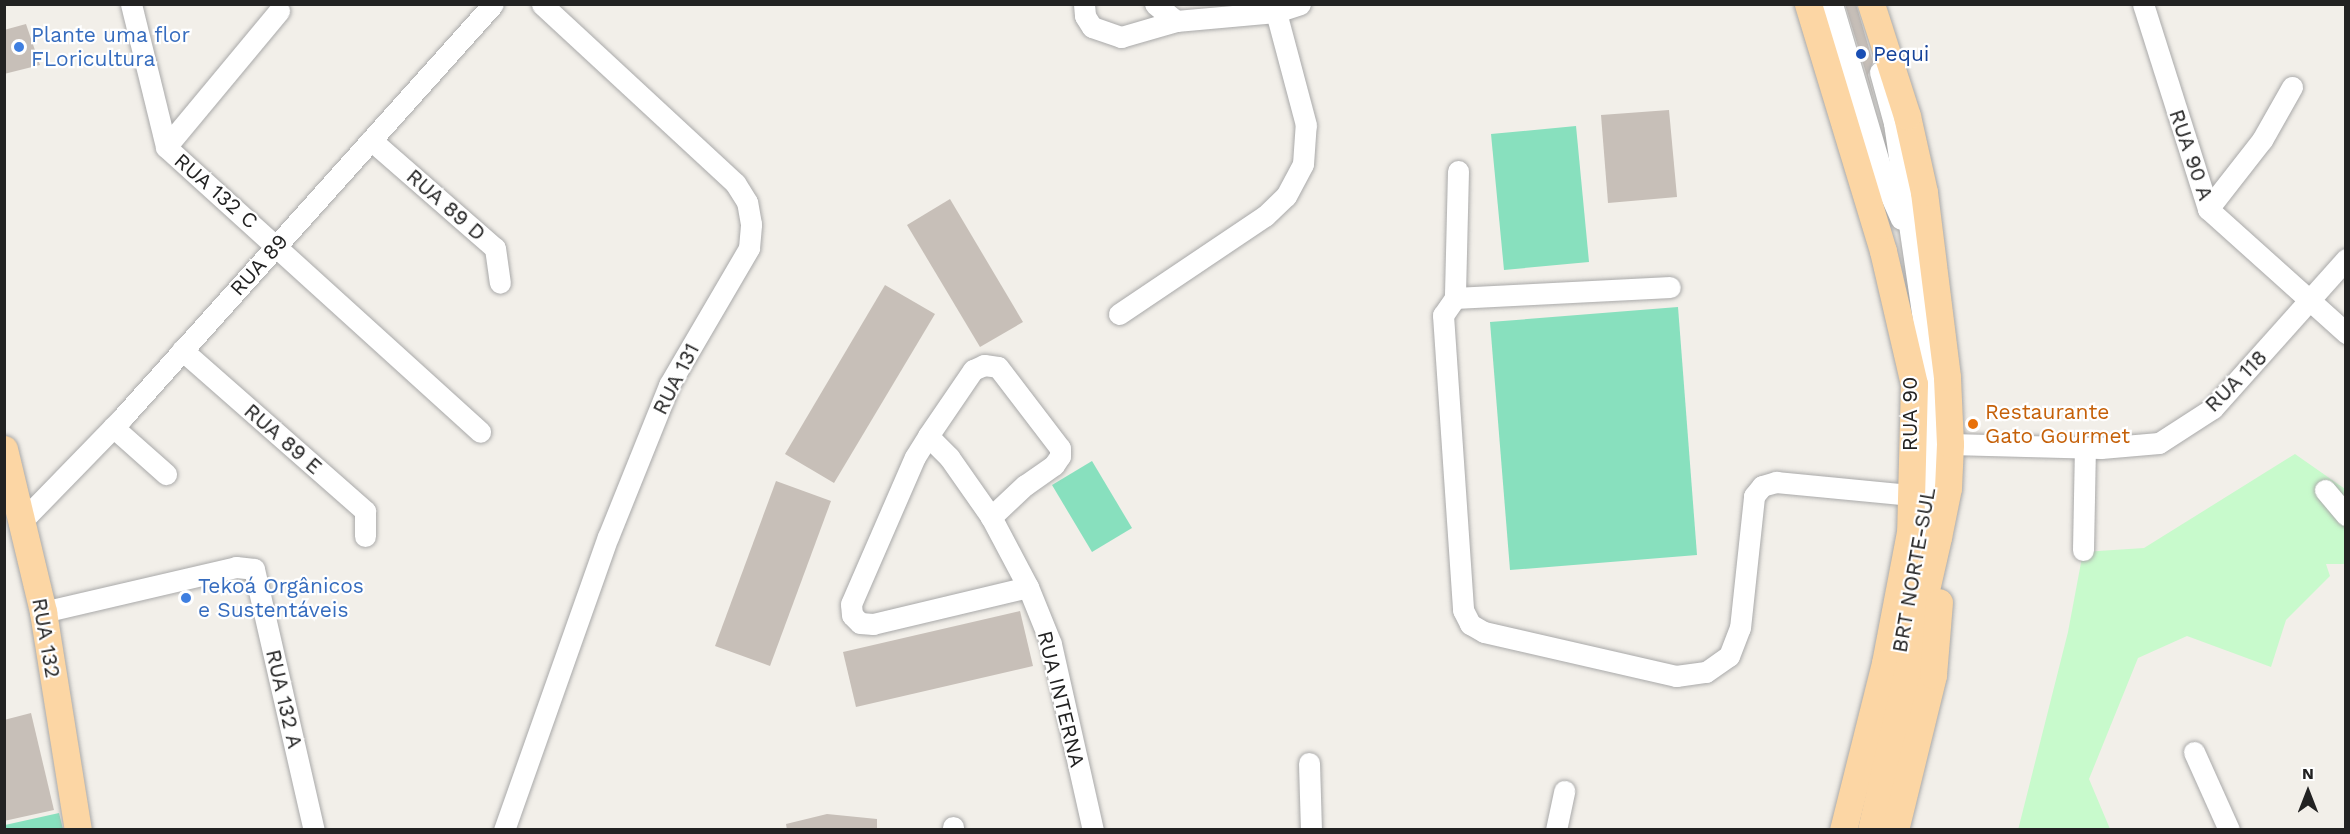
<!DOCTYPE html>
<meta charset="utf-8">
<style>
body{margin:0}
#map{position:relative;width:2350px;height:834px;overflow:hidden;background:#f2efe9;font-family:"Work Sans",sans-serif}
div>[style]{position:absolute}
.park>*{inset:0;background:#c8facc}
.pitch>*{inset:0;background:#88e0be}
.building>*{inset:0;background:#c7bfb8}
.roads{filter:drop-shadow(0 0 2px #a9a9a9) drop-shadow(0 0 2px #a9a9a9)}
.minor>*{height:21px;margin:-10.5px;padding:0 10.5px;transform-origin:10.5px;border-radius:10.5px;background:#fff}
.major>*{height:27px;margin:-13.5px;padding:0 13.5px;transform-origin:13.5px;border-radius:13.5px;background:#fcd6a4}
.dots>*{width:16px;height:16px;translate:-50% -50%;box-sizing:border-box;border:3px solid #fff;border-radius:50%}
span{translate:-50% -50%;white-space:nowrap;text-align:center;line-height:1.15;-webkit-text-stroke:4.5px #fff;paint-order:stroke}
.shop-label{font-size:21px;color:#366cbe}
.left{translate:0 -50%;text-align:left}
.transit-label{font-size:21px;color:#164399}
.street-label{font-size:21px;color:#222}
.food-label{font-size:21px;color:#c56008}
.frame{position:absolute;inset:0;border:6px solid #222;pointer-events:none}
.north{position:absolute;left:2278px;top:762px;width:60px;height:60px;-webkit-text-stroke:4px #fff;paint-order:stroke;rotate:0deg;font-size:16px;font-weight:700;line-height:24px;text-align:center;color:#222}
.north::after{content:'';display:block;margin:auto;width:21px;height:27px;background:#222;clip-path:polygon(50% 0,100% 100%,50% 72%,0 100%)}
</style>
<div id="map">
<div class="park">
<div style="clip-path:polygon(2295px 454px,2345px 489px,2345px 564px,2326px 564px,2330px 576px,2286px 620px,2271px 667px,2187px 636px,2138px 658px,2089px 779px,2110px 829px,2018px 830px,2068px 632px,2083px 552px,2144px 548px)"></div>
</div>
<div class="pitch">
<div style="clip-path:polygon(1576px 126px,1589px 262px,1504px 270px,1491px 134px)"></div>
<div style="clip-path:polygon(1678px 307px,1697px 555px,1510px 570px,1490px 322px)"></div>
<div style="clip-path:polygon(1092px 461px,1132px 528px,1092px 552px,1052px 485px)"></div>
<div style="clip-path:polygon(59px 813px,63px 829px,5px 829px,5px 825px)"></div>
</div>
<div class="building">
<div style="clip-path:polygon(1845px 4px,1856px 4px,1873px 62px,1868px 75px,1876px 106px)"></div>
<div style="clip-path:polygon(26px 24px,40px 65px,4px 74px,4px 30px)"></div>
<div style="clip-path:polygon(1669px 110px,1677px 197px,1608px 203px,1601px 115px)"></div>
<div style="clip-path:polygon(950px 199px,1023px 322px,980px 347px,907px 225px)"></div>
<div style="clip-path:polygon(885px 285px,935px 314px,834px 483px,785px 454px)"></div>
<div style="clip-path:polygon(776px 481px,831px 501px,770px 666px,715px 646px)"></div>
<div style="clip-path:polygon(1020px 611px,1033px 666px,856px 707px,843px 652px)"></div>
<div style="clip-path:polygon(31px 713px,54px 810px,4px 821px,4px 720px)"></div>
<div style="clip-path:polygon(827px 814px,877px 819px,877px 830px,787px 830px,786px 824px)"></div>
</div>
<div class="roads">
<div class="minor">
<div style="left:131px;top:4px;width:147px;rotate:76.2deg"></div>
<div style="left:166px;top:147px;width:424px;rotate:42.2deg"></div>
<div style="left:1084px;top:4px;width:12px;rotate:85deg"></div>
<div style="left:1085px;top:16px;width:13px;rotate:58deg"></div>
<div style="left:1092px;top:27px;width:31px;rotate:19deg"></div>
<div style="left:1121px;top:37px;width:57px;rotate:-16.2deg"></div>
<div style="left:1176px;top:21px;width:100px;rotate:-5.1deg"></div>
<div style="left:1276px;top:12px;width:25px;rotate:-18deg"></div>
<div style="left:1155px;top:4px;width:27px;rotate:39deg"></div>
<div style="left:1832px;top:4px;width:187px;rotate:73.5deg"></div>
<div style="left:1885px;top:183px;width:39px;rotate:66deg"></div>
<div style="left:2143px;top:4px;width:215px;rotate:72.4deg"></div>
<div style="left:2208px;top:209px;width:186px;rotate:41.9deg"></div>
<div style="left:1880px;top:72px;width:53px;rotate:74.6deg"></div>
<div style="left:1894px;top:123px;width:261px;rotate:81.6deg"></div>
<div style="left:1932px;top:381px;width:57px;rotate:88deg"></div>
<div style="left:1934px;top:438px;width:123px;rotate:97.5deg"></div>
<div style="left:371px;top:140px;width:164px;rotate:41.1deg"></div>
<div style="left:495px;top:248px;width:35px;rotate:82deg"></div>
<div style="left:166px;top:147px;width:177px;rotate:-50.3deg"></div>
<div style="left:1458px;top:171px;width:127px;rotate:91.4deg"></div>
<div style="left:1455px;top:298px;width:21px;rotate:125deg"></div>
<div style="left:1443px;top:315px;width:296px;rotate:86.1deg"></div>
<div style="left:1463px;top:610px;width:16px;rotate:63deg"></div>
<div style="left:1470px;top:624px;width:16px;rotate:30deg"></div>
<div style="left:1484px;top:632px;width:197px;rotate:12.9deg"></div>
<div style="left:1676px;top:676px;width:30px;rotate:-8deg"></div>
<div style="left:1706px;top:672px;width:28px;rotate:-35deg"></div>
<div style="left:1729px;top:656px;width:30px;rotate:-69deg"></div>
<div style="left:1740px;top:628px;width:133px;rotate:-83.9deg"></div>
<div style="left:1754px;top:496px;width:13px;rotate:-51deg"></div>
<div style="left:1762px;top:486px;width:15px;rotate:-16deg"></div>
<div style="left:1776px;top:482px;width:126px;rotate:5.5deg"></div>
<div style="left:2208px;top:209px;width:88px;rotate:-52deg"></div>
<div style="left:2262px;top:140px;width:61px;rotate:-60.5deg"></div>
<div style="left:1455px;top:298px;width:215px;rotate:-2.9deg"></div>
<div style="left:1119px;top:314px;width:176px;rotate:-33.9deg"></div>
<div style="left:1265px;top:216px;width:29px;rotate:-44deg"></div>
<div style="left:1286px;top:196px;width:36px;rotate:-62deg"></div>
<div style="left:1303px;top:164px;width:39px;rotate:-86deg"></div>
<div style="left:1306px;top:125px;width:117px;rotate:-104.9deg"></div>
<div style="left:182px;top:350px;width:244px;rotate:41.3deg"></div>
<div style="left:365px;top:511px;width:25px;rotate:90deg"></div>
<div style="left:113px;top:427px;width:71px;rotate:41.6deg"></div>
<div style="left:928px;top:436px;width:80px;rotate:-55.7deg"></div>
<div style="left:973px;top:370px;width:12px;rotate:-24deg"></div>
<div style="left:984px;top:365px;width:14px;rotate:8deg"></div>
<div style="left:998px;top:367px;width:102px;rotate:52.6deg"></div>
<div style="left:1060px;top:448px;width:8px;rotate:90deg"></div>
<div style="left:1060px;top:456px;width:11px;rotate:124deg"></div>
<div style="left:1054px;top:465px;width:35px;rotate:145deg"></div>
<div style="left:1025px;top:485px;width:47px;rotate:136.7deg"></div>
<div style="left:1950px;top:444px;width:151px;rotate:1.5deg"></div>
<div style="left:2101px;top:448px;width:58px;rotate:-4.9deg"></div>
<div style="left:2159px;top:443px;width:64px;rotate:-32.9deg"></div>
<div style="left:2213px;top:408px;width:200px;rotate:-48.2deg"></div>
<div style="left:2325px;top:490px;width:33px;rotate:50deg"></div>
<div style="left:21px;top:522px;width:146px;rotate:-45.8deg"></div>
<div style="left:123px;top:417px;width:554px;rotate:-48.14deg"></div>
<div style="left:2083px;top:550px;width:102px;rotate:-88.9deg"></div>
<div style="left:1028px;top:587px;width:159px;rotate:166.6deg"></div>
<div style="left:873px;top:624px;width:13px;rotate:-176deg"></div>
<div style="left:860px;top:623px;width:11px;rotate:-135deg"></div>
<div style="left:852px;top:615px;width:11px;rotate:-95deg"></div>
<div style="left:851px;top:604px;width:160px;rotate:-66.5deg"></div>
<div style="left:915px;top:457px;width:25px;rotate:-58deg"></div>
<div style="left:928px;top:436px;width:30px;rotate:45deg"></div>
<div style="left:949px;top:457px;width:73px;rotate:55deg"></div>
<div style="left:991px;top:517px;width:79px;rotate:62.1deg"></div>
<div style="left:1028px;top:587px;width:61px;rotate:68deg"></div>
<div style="left:1051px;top:644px;width:191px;rotate:77.3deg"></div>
<div style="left:43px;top:612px;width:198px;rotate:-13.1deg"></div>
<div style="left:236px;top:567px;width:18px;rotate:6deg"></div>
<div style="left:254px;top:569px;width:268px;rotate:77.1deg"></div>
<div style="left:2194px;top:752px;width:85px;rotate:65.8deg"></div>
<div style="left:1309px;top:763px;width:67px;rotate:88.3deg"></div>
<div style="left:953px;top:827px;width:3px;rotate:90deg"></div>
<div style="left:504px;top:830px;width:311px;rotate:-70.5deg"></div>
<div style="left:608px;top:537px;width:164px;rotate:-68.1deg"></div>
<div style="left:669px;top:385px;width:159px;rotate:-59.7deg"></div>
<div style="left:749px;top:248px;width:24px;rotate:-85deg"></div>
<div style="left:751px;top:224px;width:22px;rotate:-100deg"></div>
<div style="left:747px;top:202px;width:22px;rotate:-122deg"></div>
<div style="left:735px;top:183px;width:263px;rotate:-137.2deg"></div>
<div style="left:1556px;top:830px;width:40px;rotate:-78deg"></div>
</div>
<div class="major">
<div style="left:1808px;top:4px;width:258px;rotate:73.1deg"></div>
<div style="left:1883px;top:251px;width:137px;rotate:76.9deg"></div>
<div style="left:1914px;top:384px;width:148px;rotate:91.5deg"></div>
<div style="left:1910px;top:532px;width:133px;rotate:100.8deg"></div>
<div style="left:1885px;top:663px;width:172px;rotate:104.1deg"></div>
<div style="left:4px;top:449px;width:168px;rotate:76.5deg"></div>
<div style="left:43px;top:612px;width:221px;rotate:80.9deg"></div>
<div style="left:1871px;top:830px;width:301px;rotate:-77.1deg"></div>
<div style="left:1938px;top:537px;width:50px;rotate:-78.5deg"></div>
<div style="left:1948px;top:488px;width:44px;rotate:-87.4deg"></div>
<div style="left:1950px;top:444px;width:67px;rotate:-92.6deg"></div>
<div style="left:1947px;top:377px;width:186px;rotate:-97.1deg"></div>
<div style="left:1924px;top:192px;width:78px;rotate:-102.6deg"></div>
<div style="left:1907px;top:116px;width:118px;rotate:-107.8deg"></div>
<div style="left:1895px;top:830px;width:160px;rotate:-76.2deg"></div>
<div style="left:1933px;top:675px;width:73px;rotate:-85.3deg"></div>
</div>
</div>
<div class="dots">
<div style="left:19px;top:47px;background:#3f7fe0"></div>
<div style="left:1861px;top:54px;background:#1a4fb4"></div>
<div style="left:1973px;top:424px;background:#e8710a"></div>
<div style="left:186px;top:598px;background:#3f7fe0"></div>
</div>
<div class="shop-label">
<span class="left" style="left:31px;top:47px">Plante uma flor<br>FLoricultura</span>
<span class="left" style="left:198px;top:598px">Tekoá Orgânicos<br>e Sustentáveis</span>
</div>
<div class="transit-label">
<span class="left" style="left:1873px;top:54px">Pequi</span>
</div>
<div class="street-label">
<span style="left:2191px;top:155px;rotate:71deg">RUA 90 A</span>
<span style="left:216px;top:191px;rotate:41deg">RUA 132 C</span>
<span style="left:446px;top:205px;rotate:41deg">RUA 89 D</span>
<span style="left:259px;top:265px;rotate:-48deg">RUA 89</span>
<span style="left:676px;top:379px;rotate:-63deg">RUA 131</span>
<span style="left:2236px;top:381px;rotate:-45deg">RUA 118</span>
<span style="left:1910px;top:414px;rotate:-90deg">RUA 90</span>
<span style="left:283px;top:439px;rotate:41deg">RUA 89 E</span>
<span style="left:1914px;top:570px;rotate:-80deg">BRT NORTE-SUL</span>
<span style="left:46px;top:638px;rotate:80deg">RUA 132</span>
<span style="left:284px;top:699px;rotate:77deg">RUA 132 A</span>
<span style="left:1061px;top:699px;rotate:76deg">RUA INTERNA</span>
</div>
<div class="food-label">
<span class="left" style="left:1985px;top:424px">Restaurante<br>Gato Gourmet</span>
</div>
<div class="frame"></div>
<div class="north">N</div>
</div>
